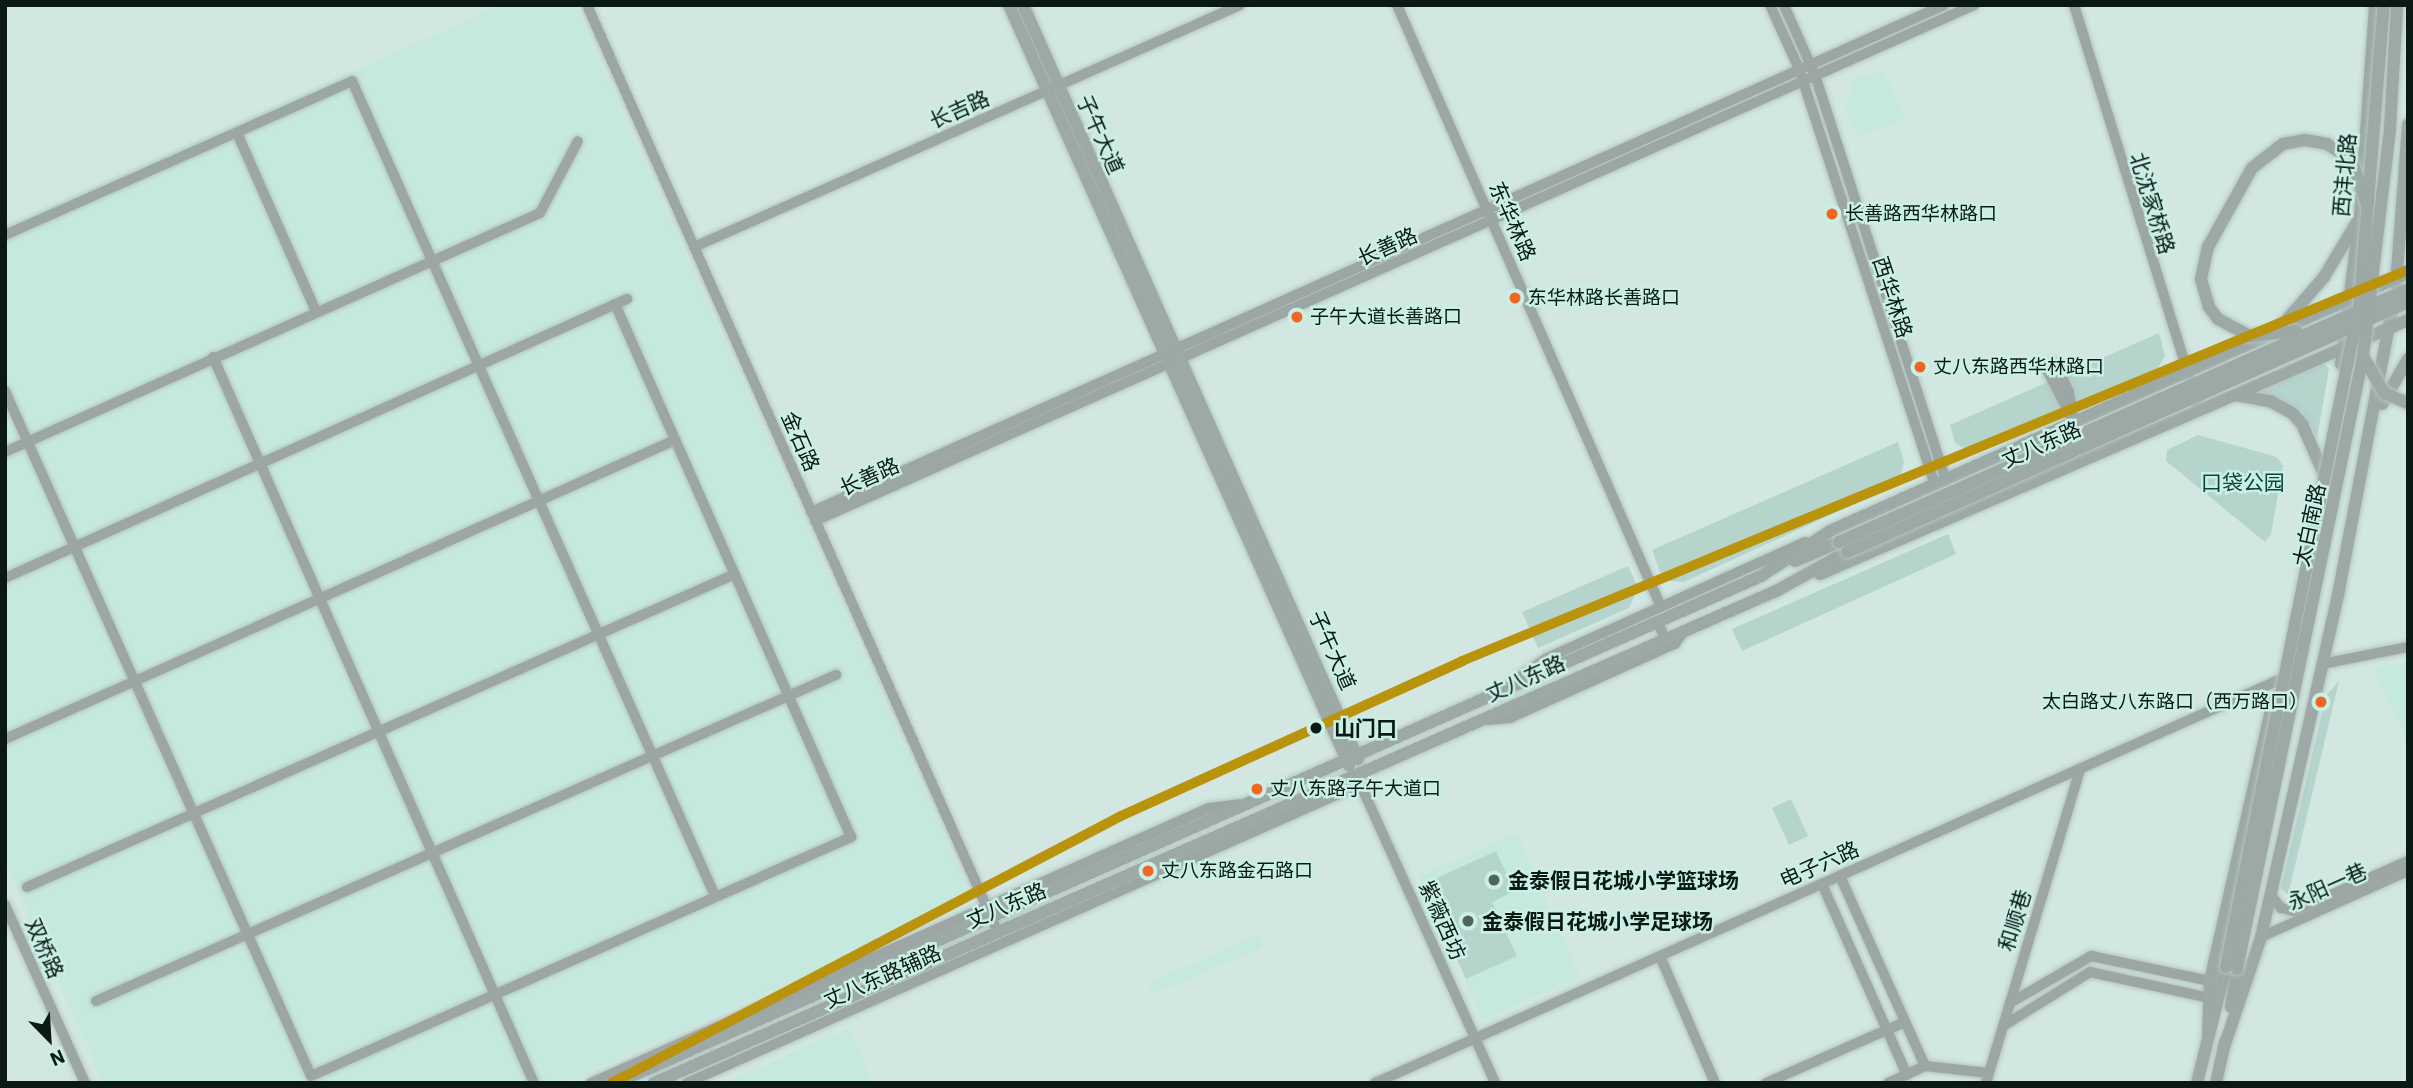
<!DOCTYPE html>
<meta charset="utf-8">
<style>
body{margin:0}
#map{position:relative;width:2413px;height:1088px;overflow:hidden;background:#d2e7e1;font-family:"IBM Plex Sans","Noto Sans SC",sans-serif}
div>[style]{position:absolute}
.built>*{inset:0;background:#c6e9df}
.green>*{inset:0;background:#b4d4cc}
.roads{filter:drop-shadow(0 0 2px #b4c4c0) drop-shadow(0 0 2px #b4c4c0)}
.minor>*{height:10px;margin:-5px;padding:0 5px;transform-origin:5px;border-radius:5px;background:#9ca6a4}
.major>*{height:12px;margin:-6px;padding:0 6px;transform-origin:6px;border-radius:6px;background:#9ca9a6}
.bridges{filter:drop-shadow(0 0 2px #b4c4c0) drop-shadow(0 0 2px #b4c4c0)}
.major-bridge>*{height:12px;margin:-6px;padding:0 6px;transform-origin:6px;border-radius:6px;background:#9ca9a6}
.metro-1>*{height:10px;margin:-5px;padding:0 5px;transform-origin:5px;border-radius:5px;background:#ba930d}
.dots>*{width:19px;height:19px;translate:-50% -50%;box-sizing:border-box;border:4px solid #caefe5;border-radius:50%}
span{translate:-50% -50%;white-space:nowrap;text-align:center;line-height:1.15;-webkit-text-stroke:5px #caefe5;paint-order:stroke}
.bus-label{font-size:19px;color:#0b1916}
.left{translate:0 -50%;text-align:left}
.right{translate:-100% -50%;text-align:right}
.street-label{font-size:21px;color:#0b1916}
.park-label{font-size:21px;color:#0c453a}
.stop-label{font-size:21px;color:#0b1916;font-weight:700}
.poi-label{font-size:21px;color:#0b1916;font-weight:700}
.frame{position:absolute;inset:0;border:7px solid #0b1916;pointer-events:none}
.north{position:absolute;left:14px;top:1004px;width:70px;height:70px;-webkit-text-stroke:5px #caefe5;paint-order:stroke;rotate:156deg;font-size:19px;font-weight:700;line-height:28px;text-align:center;color:#0b1916}
.north::after{content:'';display:block;margin:auto;width:24px;height:32px;background:#0b1916;clip-path:polygon(50% 0,100% 100%,50% 72%,0 100%)}
</style>
<div id="map">
<div class="built">
<div style="clip-path:polygon(502px 5px,572px 5px,577px 11px,970px 893px,965px 904px,563px 1083px,104px 1083px,5px 862px,5px 226px)"></div>
<div style="clip-path:polygon(1883px 68px,1905px 118px,1857px 138px,1845px 105px,1855px 79px)"></div>
<div style="clip-path:polygon(2408px 661px,2408px 744px,2373px 668px)"></div>
<div style="clip-path:polygon(1517px 833px,1580px 977px,1483px 1019px,1419px 876px)"></div>
<div style="clip-path:polygon(1257px 935px,1262px 947px,1153px 995px,1148px 983px)"></div>
<div style="clip-path:polygon(849px 1028px,873px 1083px,725px 1083px)"></div>
</div>
<div class="green">
<div style="clip-path:polygon(2159px 333px,2165px 356px,2156px 371px,1969px 451px,1955px 443px,1950px 425px)"></div>
<div style="clip-path:polygon(2323px 362px,2329px 369px,2317px 438px,2309px 424px,2257px 392px)"></div>
<div style="clip-path:polygon(2198px 435px,2277px 457px,2283px 466px,2271px 534px,2265px 542px,2166px 461px,2167px 450px)"></div>
<div style="clip-path:polygon(1898px 442px,1904px 462px,1898px 484px,1684px 582px,1671px 581px,1660px 572px,1652px 550px)"></div>
<div style="clip-path:polygon(1948px 534px,1956px 554px,1742px 651px,1732px 629px)"></div>
<div style="clip-path:polygon(1628px 566px,1638px 587px,1629px 608px,1538px 648px,1522px 612px)"></div>
<div style="clip-path:polygon(2339px 681px,2288px 895px,2281px 888px,2326px 696px)"></div>
<div style="clip-path:polygon(1791px 799px,1808px 836px,1789px 845px,1772px 808px)"></div>
<div style="clip-path:polygon(1496px 851px,1514px 891px,1492px 902px,1517px 956px,1466px 979px,1424px 884px)"></div>
</div>
<div class="roads">
<div class="minor">
<div style="left:587px;top:5px;width:1012px;rotate:66.1deg"></div>
<div style="left:1397px;top:5px;width:657px;rotate:66.32deg"></div>
<div style="left:1770px;top:5px;width:70px;rotate:65.6deg"></div>
<div style="left:1799px;top:69px;width:435px;rotate:71.9deg"></div>
<div style="left:1784px;top:5px;width:77px;rotate:66.1deg"></div>
<div style="left:1815px;top:75px;width:423px;rotate:72.1deg"></div>
<div style="left:2074px;top:5px;width:424px;rotate:72.8deg"></div>
<div style="left:237px;top:133px;width:195px;rotate:66.1deg"></div>
<div style="left:5px;top:235px;width:380px;rotate:-23.9deg"></div>
<div style="left:352px;top:81px;width:892px;rotate:65.99deg"></div>
<div style="left:694px;top:247px;width:597px;rotate:-23.9deg"></div>
<div style="left:213px;top:357px;width:794px;rotate:66.15deg"></div>
<div style="left:2055px;top:363px;width:32px;rotate:64deg"></div>
<div style="left:2069px;top:392px;width:30px;rotate:81deg"></div>
<div style="left:2074px;top:422px;width:61px;rotate:-117.4deg"></div>
<div style="left:2046px;top:368px;width:10px;rotate:-29deg"></div>
<div style="left:5px;top:391px;width:750px;rotate:65.93deg"></div>
<div style="left:311px;top:1076px;width:591px;rotate:-23.87deg"></div>
<div style="left:851px;top:837px;width:583px;rotate:-113.88deg"></div>
<div style="left:5px;top:452px;width:586px;rotate:-24.07deg"></div>
<div style="left:540px;top:213px;width:81px;rotate:-62.2deg"></div>
<div style="left:811px;top:512px;width:1241px;rotate:-24.11deg"></div>
<div style="left:815px;top:521px;width:1269px;rotate:-24deg"></div>
<div style="left:5px;top:578px;width:682px;rotate:-24.16deg"></div>
<div style="left:1657px;top:621px;width:17px;rotate:65deg"></div>
<div style="left:2322px;top:664px;width:88px;rotate:-11.2deg"></div>
<div style="left:1514px;top:681px;width:40px;rotate:-34.9deg"></div>
<div style="left:1547px;top:658px;width:283px;rotate:-24.2deg"></div>
<div style="left:1487px;top:720px;width:23px;rotate:-5deg"></div>
<div style="left:1510px;top:718px;width:181px;rotate:-24.2deg"></div>
<div style="left:1675px;top:644px;width:14px;rotate:-56deg"></div>
<div style="left:5px;top:739px;width:734px;rotate:-24.05deg"></div>
<div style="left:1358px;top:779px;width:333px;rotate:65.7deg"></div>
<div style="left:1840px;top:876px;width:208px;rotate:65.9deg"></div>
<div style="left:1822px;top:884px;width:209px;rotate:66deg"></div>
<div style="left:27px;top:887px;width:774px;rotate:-23.85deg"></div>
<div style="left:2270px;top:894px;width:18px;rotate:52deg"></div>
<div style="left:2281px;top:908px;width:13px;rotate:13deg"></div>
<div style="left:2294px;top:911px;width:124px;rotate:-23.7deg"></div>
<div style="left:5px;top:905px;width:195px;rotate:65.8deg"></div>
<div style="left:2261px;top:937px;width:161px;rotate:-24.2deg"></div>
<div style="left:1660px;top:956px;width:138px;rotate:66.6deg"></div>
<div style="left:96px;top:1001px;width:809px;rotate:-23.78deg"></div>
<div style="left:2010px;top:1003px;width:94px;rotate:-30.1deg"></div>
<div style="left:2091px;top:956px;width:122px;rotate:11.9deg"></div>
<div style="left:2003px;top:1026px;width:102px;rotate:-31.8deg"></div>
<div style="left:2090px;top:972px;width:122px;rotate:12.3deg"></div>
<div style="left:591px;top:1083px;width:676px;rotate:-23.99deg"></div>
<div style="left:1209px;top:808px;width:31px;rotate:-7deg"></div>
<div style="left:687px;top:1083px;width:737px;rotate:-23.92deg"></div>
<div style="left:1375px;top:1083px;width:990px;rotate:-24.03deg"></div>
<div style="left:1766px;top:1083px;width:152px;rotate:-23.7deg"></div>
<div style="left:1888px;top:1083px;width:41px;rotate:-24.7deg"></div>
<div style="left:1925px;top:1066px;width:64px;rotate:6.2deg"></div>
<div style="left:1986px;top:1083px;width:328px;rotate:-73.3deg"></div>
</div>
<div class="major">
<div style="left:1009px;top:5px;width:833px;rotate:65.9deg"></div>
<div style="left:1023px;top:5px;width:825px;rotate:66.04deg"></div>
<div style="left:2396px;top:285px;width:161px;rotate:-85.7deg"></div>
<div style="left:2279px;top:329px;width:69px;rotate:-49.1deg"></div>
<div style="left:2324px;top:277px;width:64px;rotate:-59deg"></div>
<div style="left:2341px;top:364px;width:149px;rotate:-82.7deg"></div>
<div style="left:2360px;top:216px;width:212px;rotate:-85.9deg"></div>
<div style="left:2235px;top:395px;width:36px;rotate:10deg"></div>
<div style="left:2270px;top:401px;width:26px;rotate:29deg"></div>
<div style="left:2293px;top:414px;width:13px;rotate:48deg"></div>
<div style="left:2302px;top:424px;width:52px;rotate:66.4deg"></div>
<div style="left:2382px;top:404px;width:52px;rotate:-60deg"></div>
<div style="left:1795px;top:561px;width:48px;rotate:-23.4deg"></div>
<div style="left:1820px;top:574px;width:641px;rotate:-23.36deg"></div>
<div style="left:2231px;top:1007px;width:38px;rotate:-81deg"></div>
<div style="left:2208px;top:1037px;width:56px;rotate:-88deg"></div>
<div style="left:2210px;top:981px;width:290px;rotate:-77.3deg"></div>
<div style="left:2224px;top:1047px;width:116px;rotate:-71.4deg"></div>
<div style="left:2261px;top:937px;width:351px;rotate:-77.3deg"></div>
<div style="left:2338px;top:595px;width:297px;rotate:-79.3deg"></div>
<div style="left:616px;top:1083px;width:1252px;rotate:-23.88deg"></div>
<div style="left:1761px;top:576px;width:82px;rotate:-33.1deg"></div>
<div style="left:1830px;top:531px;width:633px;rotate:-24.05deg"></div>
<div style="left:654px;top:1083px;width:1225px;rotate:-23.68deg"></div>
<div style="left:1776px;top:591px;width:81px;rotate:-28.8deg"></div>
<div style="left:2197px;top:1083px;width:120px;rotate:-76deg"></div>
<div style="left:2216px;top:1083px;width:42px;rotate:-77.6deg"></div>
</div>
</div>
<div class="bridges">
<div class="major-bridge">
<div style="left:2296px;top:331px;width:46px;rotate:173.8deg"></div>
<div style="left:2250px;top:336px;width:36px;rotate:-152deg"></div>
<div style="left:2218px;top:319px;width:15px;rotate:-127deg"></div>
<div style="left:2209px;top:307px;width:29px;rotate:-106deg"></div>
<div style="left:2201px;top:279px;width:33px;rotate:-78deg"></div>
<div style="left:2208px;top:247px;width:90px;rotate:-60.9deg"></div>
<div style="left:2252px;top:168px;width:39px;rotate:-38deg"></div>
<div style="left:2283px;top:144px;width:22px;rotate:-10deg"></div>
<div style="left:2305px;top:140px;width:22px;rotate:10deg"></div>
<div style="left:2327px;top:144px;width:19px;rotate:32deg"></div>
<div style="left:2343px;top:154px;width:17px;rotate:50deg"></div>
<div style="left:2354px;top:167px;width:37px;rotate:71deg"></div>
<div style="left:2363px;top:356px;width:43px;rotate:60.4deg"></div>
<div style="left:2384px;top:393px;width:26px;rotate:23deg"></div>
<div style="left:1839px;top:542px;width:623px;rotate:-23.97deg"></div>
<div style="left:1847px;top:552px;width:614px;rotate:-24.02deg"></div>
<div style="left:2226px;top:967px;width:679px;rotate:-78.62deg"></div>
<div style="left:2360px;top:301px;width:297px;rotate:-85.4deg"></div>
<div style="left:2237px;top:969px;width:626px;rotate:-78.38deg"></div>
<div style="left:2363px;top:356px;width:230px;rotate:-83.2deg"></div>
<div style="left:2390px;top:128px;width:123px;rotate:-86.7deg"></div>
</div>
</div>
<div class="metro-1">
<div style="left:612px;top:1083px;width:575px;rotate:-27.68deg"></div>
<div style="left:1121px;top:816px;width:375px;rotate:-24.4deg"></div>
<div style="left:1462px;top:661px;width:1024px;rotate:-22.46deg"></div>
</div>
<div class="dots">
<div style="left:1832px;top:214px;background:#f26522"></div>
<div style="left:1515px;top:298px;background:#f26522"></div>
<div style="left:1297px;top:317px;background:#f26522"></div>
<div style="left:1920px;top:367px;background:#f26522"></div>
<div style="left:2321px;top:702px;background:#f26522"></div>
<div style="left:1316px;top:728px;background:#0b1916"></div>
<div style="left:1257px;top:789px;background:#f26522"></div>
<div style="left:1148px;top:871px;background:#f26522"></div>
<div style="left:1494px;top:880px;background:#51615d"></div>
<div style="left:1468px;top:921px;background:#51615d"></div>
</div>
<div class="bus-label">
<span class="left" style="left:1845px;top:214px">长善路西华林路口</span>
<span class="left" style="left:1528px;top:298px">东华林路长善路口</span>
<span class="left" style="left:1310px;top:317px">子午大道长善路口</span>
<span class="left" style="left:1933px;top:367px">丈八东路西华林路口</span>
<span class="right" style="left:2308px;top:702px">太白路丈八东路口（西万路口）</span>
<span class="left" style="left:1270px;top:789px">丈八东路子午大道口</span>
<span class="left" style="left:1161px;top:871px">丈八东路金石路口</span>
</div>
<div class="street-label">
<span style="left:959px;top:109px;rotate:-24deg">长吉路</span>
<span style="left:1101px;top:134px;rotate:66deg">子午大道</span>
<span style="left:2344px;top:175px;rotate:-85deg">西沣北路</span>
<span style="left:2153px;top:203px;rotate:73deg">北沈家桥路</span>
<span style="left:1513px;top:221px;rotate:66deg">东华林路</span>
<span style="left:1387px;top:246px;rotate:-24deg">长善路</span>
<span style="left:1893px;top:297px;rotate:72deg">西华林路</span>
<span style="left:801px;top:441px;rotate:66deg">金石路</span>
<span style="left:2041px;top:444px;rotate:-24deg">丈八东路</span>
<span style="left:869px;top:476px;rotate:-24deg">长善路</span>
<span style="left:2309px;top:525px;rotate:-78deg">太白南路</span>
<span style="left:1333px;top:650px;rotate:66deg">子午大道</span>
<span style="left:1525px;top:678px;rotate:-24deg">丈八东路</span>
<span style="left:1819px;top:864px;rotate:-24deg">电子六路</span>
<span style="left:2327px;top:886px;rotate:-24deg">永阳一巷</span>
<span style="left:1006px;top:905px;rotate:-23deg">丈八东路</span>
<span style="left:1443px;top:920px;rotate:66deg">紫薇西坊</span>
<span style="left:2014px;top:920px;rotate:-73deg">和顺巷</span>
<span style="left:45px;top:948px;rotate:66deg">双桥路</span>
<span style="left:882px;top:976px;rotate:-24deg">丈八东路辅路</span>
</div>
<div class="park-label">
<span style="left:2243px;top:482px">口袋公园</span>
</div>
<div class="stop-label">
<span class="left" style="left:1334px;top:728px">山门口</span>
</div>
<div class="poi-label">
<span class="left" style="left:1508px;top:880px">金泰假日花城小学篮球场</span>
<span class="left" style="left:1482px;top:921px">金泰假日花城小学足球场</span>
</div>
<div class="frame"></div>
<div class="north">N</div>
</div>
